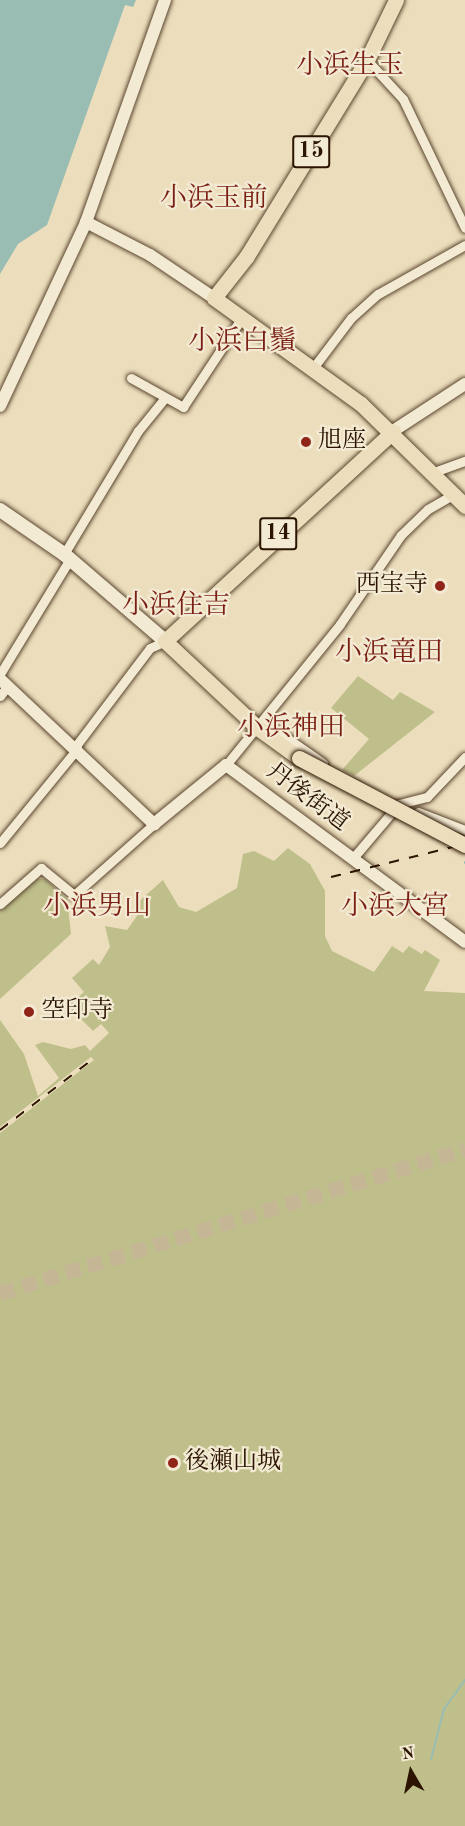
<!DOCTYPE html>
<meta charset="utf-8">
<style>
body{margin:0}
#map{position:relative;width:465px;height:1826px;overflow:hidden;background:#ecdebc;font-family:"Old Standard TT","Noto Serif JP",serif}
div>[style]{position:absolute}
.green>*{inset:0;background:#bfbf8b}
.water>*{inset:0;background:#99bcb3}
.stream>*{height:2px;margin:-1px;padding:0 1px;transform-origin:1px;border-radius:1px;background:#99bcb3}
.trunk-tunnel>*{height:15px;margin-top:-7.5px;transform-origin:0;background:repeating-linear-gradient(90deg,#c5b696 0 15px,transparent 0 23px)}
.roads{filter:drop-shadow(0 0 2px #5b462f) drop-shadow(0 0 2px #5b462f)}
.minor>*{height:9px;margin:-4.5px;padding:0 4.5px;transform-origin:4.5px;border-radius:4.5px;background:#f3ead3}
.tertiary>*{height:12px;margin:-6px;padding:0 6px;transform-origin:6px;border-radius:6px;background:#f3ead3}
.secondary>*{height:14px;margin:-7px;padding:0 7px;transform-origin:7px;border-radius:7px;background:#f3ead3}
.primary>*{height:15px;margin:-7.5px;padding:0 7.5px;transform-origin:7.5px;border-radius:7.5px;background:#ecdebc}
.rail>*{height:2px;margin-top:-1px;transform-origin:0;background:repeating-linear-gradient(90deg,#2b1400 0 10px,transparent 0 20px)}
.bridges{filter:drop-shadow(0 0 2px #2b1400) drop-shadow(0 0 2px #2b1400)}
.primary-bridge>*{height:15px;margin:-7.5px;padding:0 7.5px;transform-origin:7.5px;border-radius:7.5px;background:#ecdebc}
.dots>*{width:16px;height:16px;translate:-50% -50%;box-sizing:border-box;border:3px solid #f3ead3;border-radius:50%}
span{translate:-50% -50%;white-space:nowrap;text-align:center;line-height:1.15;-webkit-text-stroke:4.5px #f3ead3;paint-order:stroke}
.shield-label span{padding:2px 4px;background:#f3ead3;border:2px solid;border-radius:4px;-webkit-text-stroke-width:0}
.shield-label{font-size:22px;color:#2b1400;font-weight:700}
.poi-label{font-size:24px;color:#2b1400}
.left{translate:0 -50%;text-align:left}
.right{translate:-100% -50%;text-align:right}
.street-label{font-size:24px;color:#2b1400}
.quarter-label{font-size:27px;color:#7a1f14}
.north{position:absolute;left:381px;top:1742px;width:60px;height:60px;-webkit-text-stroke:4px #f3ead3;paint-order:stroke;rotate:351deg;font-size:16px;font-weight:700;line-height:24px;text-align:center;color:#2b1400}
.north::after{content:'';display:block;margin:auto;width:21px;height:27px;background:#2b1400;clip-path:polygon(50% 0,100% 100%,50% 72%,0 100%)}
</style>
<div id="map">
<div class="green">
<div style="clip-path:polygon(358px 676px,393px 700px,400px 692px,435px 712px,354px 776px,342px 770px,369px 739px,331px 708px)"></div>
<div style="clip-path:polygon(288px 848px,310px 864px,325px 891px,325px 936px,332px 951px,374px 972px,392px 946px,403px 953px,409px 946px,422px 954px,425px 950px,440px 960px,424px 991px,465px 993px,465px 1826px,0 1826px,0 1133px,94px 1060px,91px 1057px,0 1127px,0 1020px,24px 1054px,38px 1096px,59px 1078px,35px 1045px,43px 1042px,71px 1049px,85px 1045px,90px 1051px,109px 1033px,101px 1024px,93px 1031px,68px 1006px,84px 992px,72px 978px,93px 959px,99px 965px,110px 947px,105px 926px,127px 930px,137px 916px,136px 904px,163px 880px,179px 907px,196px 912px,237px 888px,243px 854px,254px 851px,274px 861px)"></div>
<div style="clip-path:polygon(31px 879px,45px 879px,67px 899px,71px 934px,0 999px,0 910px)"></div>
</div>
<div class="water">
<div style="clip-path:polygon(0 0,136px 0,133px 7px,125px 5px,47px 225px,18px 244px,0 274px)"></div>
</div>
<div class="stream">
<div style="left:465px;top:862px;width:1px;rotate:90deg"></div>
<div style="left:431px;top:1759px;width:52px;rotate:-75.4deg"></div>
<div style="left:444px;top:1709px;width:36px;rotate:-54deg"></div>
</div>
<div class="trunk-tunnel">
<div style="left:0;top:1293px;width:487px;rotate:-17.2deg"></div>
</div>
<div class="roads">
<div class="minor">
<div style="left:367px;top:60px;width:53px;rotate:47.3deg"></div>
<div style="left:403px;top:99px;width:143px;rotate:64.3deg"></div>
<div style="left:313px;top:368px;width:63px;rotate:-52.8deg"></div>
<div style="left:351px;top:318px;width:36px;rotate:-42deg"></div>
<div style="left:378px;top:294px;width:100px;rotate:-29.4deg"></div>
<div style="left:131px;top:378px;width:60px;rotate:29.1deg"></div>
<div style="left:183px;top:407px;width:105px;rotate:-56.6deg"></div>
<div style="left:434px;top:472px;width:33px;rotate:-20deg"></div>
<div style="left:64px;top:554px;width:144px;rotate:-59deg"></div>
<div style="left:138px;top:431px;width:41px;rotate:-50.9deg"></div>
<div style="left:0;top:674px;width:135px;rotate:-58.7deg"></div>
<div style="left:0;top:696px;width:10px;rotate:-53deg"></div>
<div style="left:264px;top:722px;width:72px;rotate:34.8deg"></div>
<div style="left:75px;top:747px;width:124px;rotate:-52.9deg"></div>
<div style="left:150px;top:648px;width:17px;rotate:-25deg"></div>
<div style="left:226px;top:765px;width:181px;rotate:-51deg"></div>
<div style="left:340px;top:624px;width:108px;rotate:-55.6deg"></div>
<div style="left:401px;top:535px;width:37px;rotate:-44deg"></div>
<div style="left:428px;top:509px;width:30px;rotate:-30deg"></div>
<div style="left:418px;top:812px;width:50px;rotate:21deg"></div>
<div style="left:0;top:843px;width:122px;rotate:-50.7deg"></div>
<div style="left:353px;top:858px;width:71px;rotate:-49.6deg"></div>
<div style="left:399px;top:804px;width:29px;rotate:-14deg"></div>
<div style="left:427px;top:797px;width:55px;rotate:-46.5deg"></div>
<div style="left:0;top:904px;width:55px;rotate:-41.3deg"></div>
<div style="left:41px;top:868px;width:43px;rotate:39.3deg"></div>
<div style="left:74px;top:895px;width:107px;rotate:-41.6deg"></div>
</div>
<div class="tertiary">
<div style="left:86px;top:222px;width:72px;rotate:27.3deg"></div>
<div style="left:150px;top:255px;width:77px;rotate:33.9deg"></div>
<div style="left:0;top:406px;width:203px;rotate:-64.9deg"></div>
<div style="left:86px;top:222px;width:236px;rotate:-70.4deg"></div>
<div style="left:393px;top:431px;width:86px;rotate:-33.1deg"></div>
<div style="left:0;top:679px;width:212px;rotate:43.3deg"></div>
<div style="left:154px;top:824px;width:93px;rotate:-39.3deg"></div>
<div style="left:226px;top:765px;width:297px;rotate:36.5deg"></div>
</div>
<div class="secondary">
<div style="left:0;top:510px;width:78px;rotate:34.5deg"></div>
<div style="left:64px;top:554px;width:133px;rotate:40.7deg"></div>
</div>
<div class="primary">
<div style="left:396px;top:0;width:67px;rotate:115.8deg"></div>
<div style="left:367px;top:60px;width:230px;rotate:121.5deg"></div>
<div style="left:247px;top:256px;width:53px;rotate:128.2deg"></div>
<div style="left:214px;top:298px;width:181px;rotate:35.8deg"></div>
<div style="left:361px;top:404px;width:146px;rotate:44.4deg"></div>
<div style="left:299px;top:758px;width:49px;rotate:-144.1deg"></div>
<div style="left:259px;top:729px;width:129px;rotate:-136.9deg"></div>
<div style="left:165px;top:641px;width:310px;rotate:-42.6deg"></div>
</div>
</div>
<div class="rail">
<div style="left:331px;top:877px;width:138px;rotate:-13.8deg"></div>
<div style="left:0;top:1130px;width:117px;rotate:-37.4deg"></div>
</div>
<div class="bridges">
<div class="primary-bridge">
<div style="left:299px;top:758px;width:187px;rotate:27.7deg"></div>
</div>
</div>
<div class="dots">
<div style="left:306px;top:442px;background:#8f2418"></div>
<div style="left:440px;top:586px;background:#8f2418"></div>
<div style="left:29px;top:1012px;background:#8f2418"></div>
<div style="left:173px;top:1463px;background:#8f2418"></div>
</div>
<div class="shield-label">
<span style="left:311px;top:152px">15</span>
<span style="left:278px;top:534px">14</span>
</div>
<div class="poi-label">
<span class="left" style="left:318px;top:442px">旭座</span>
<span class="right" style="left:428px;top:586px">西宝寺</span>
<span class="left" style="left:41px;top:1012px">空印寺</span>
<span class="left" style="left:185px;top:1463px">後瀬山城</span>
</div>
<div class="street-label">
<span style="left:307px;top:798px;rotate:37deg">丹後街道</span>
</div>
<div class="quarter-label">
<span style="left:350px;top:66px">小浜生玉</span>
<span style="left:214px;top:199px">小浜玉前</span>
<span style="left:242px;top:342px">小浜白鬚</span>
<span style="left:176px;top:606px">小浜住吉</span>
<span style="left:389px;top:653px">小浜竜田</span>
<span style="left:291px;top:728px">小浜神田</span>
<span style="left:97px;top:907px">小浜男山</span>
<span style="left:395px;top:907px">小浜大宮</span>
</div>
<div class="north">N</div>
</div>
